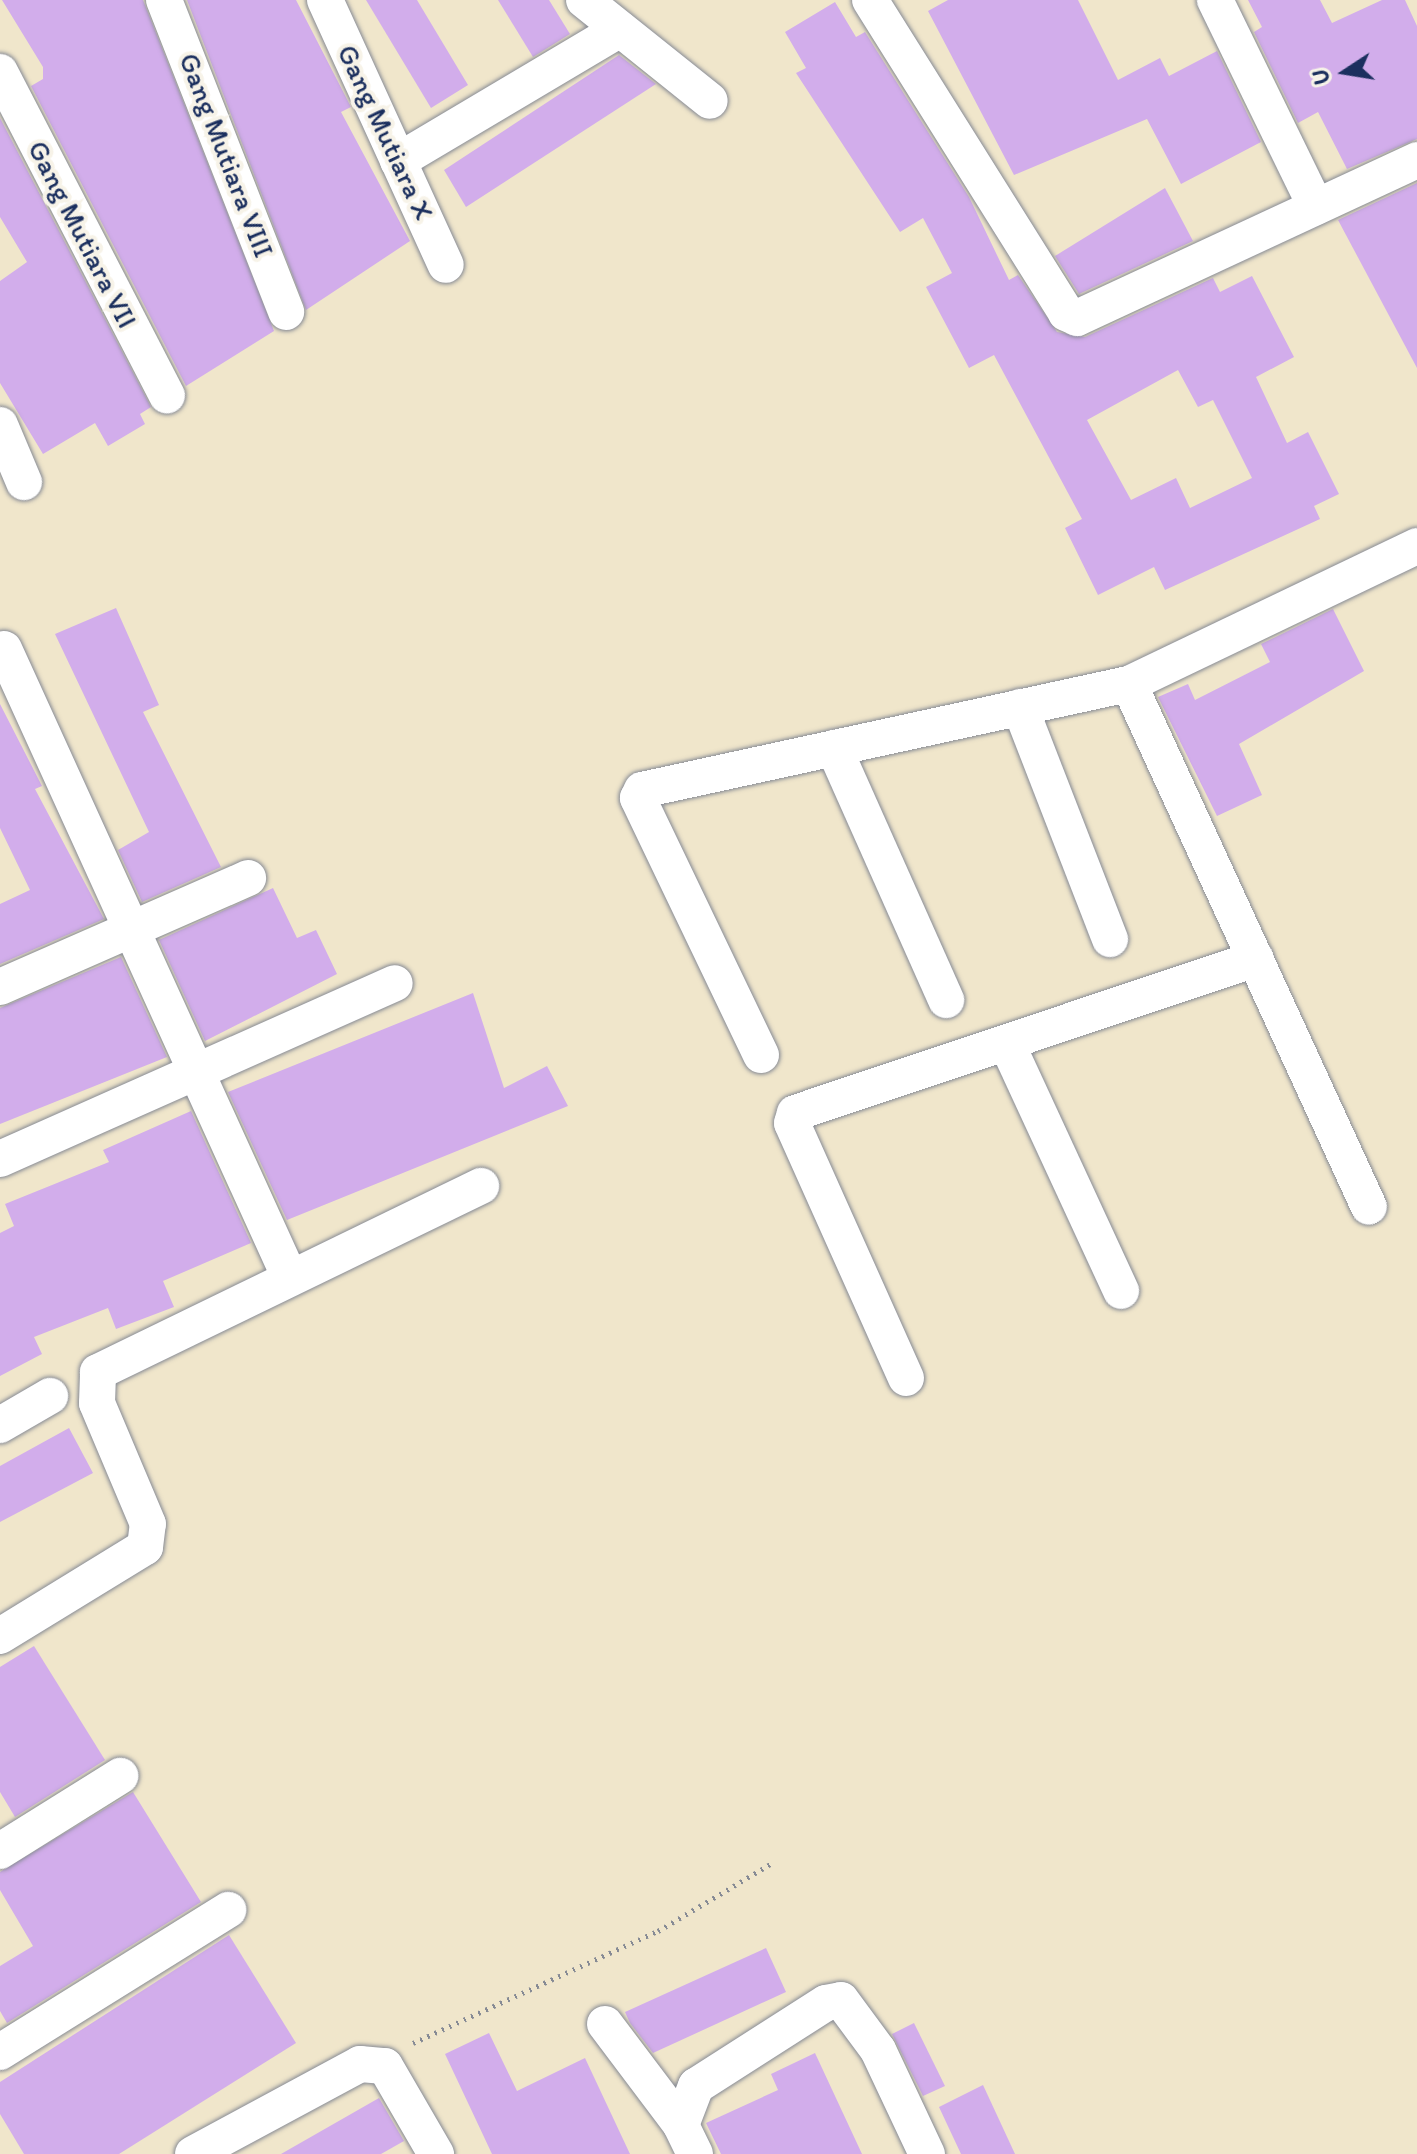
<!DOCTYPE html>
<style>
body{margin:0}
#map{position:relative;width:1417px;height:2154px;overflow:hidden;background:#f0e6cb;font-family:Itim,sans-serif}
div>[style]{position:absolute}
.building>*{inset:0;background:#d2adeb}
.path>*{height:5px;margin-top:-2.5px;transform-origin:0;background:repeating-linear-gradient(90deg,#868a94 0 2px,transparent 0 8px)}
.roads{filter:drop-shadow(0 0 2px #868a94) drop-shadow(0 0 2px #868a94)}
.minor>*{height:36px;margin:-18px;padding:0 18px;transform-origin:18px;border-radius:18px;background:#fff}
span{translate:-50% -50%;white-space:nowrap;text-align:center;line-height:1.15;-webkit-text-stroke:8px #f7f3e8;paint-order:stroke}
.street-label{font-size:28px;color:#1b2f5e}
.north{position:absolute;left:1305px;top:32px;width:80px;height:80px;-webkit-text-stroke:6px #f7f3e8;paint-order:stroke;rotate:258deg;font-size:22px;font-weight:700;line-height:32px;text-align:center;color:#1b2f5e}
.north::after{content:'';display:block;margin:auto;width:28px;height:36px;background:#1b2f5e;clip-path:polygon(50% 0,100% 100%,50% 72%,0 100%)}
</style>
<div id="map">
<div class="building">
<div style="clip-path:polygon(2px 0,143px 0,274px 331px,186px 386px,31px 86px,43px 79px,43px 67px)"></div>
<div style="clip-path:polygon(187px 0,296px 0,351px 107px,341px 112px,410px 241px,306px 310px)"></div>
<div style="clip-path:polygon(366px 0,417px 0,468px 85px,431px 108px)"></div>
<div style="clip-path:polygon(498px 0,549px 0,570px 34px,533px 57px)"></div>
<div style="clip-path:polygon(948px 0,1078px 0,1118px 80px,1160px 58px,1169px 76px,1217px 51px,1261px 142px,1181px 184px,1147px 119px,1014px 175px,928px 11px)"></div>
<div style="clip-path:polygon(1248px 0,1320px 0,1332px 23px,1382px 0,1405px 0,1417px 26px,1417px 139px,1347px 169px,1318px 112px,1298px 123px,1254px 32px,1262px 27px)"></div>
<div style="clip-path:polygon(evenodd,835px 2px,856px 37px,865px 32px,969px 197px,1009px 280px,1018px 275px,1057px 332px,1085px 337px,1213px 278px,1220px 292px,1252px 276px,1294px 357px,1256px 377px,1287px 443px,1308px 432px,1339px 494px,1314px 506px,1320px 519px,1165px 590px,1154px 567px,1098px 595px,1065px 528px,1082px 519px,994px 355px,969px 368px,926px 287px,952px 273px,923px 218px,900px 232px,796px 73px,806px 68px,785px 32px,835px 2px,1178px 370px,1198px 407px,1213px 400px,1252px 478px,1190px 508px,1176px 478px,1131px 500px,1087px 420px,1178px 370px)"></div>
<div style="clip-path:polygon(619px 55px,656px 84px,466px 207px,444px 170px)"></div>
<div style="clip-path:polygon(0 118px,151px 407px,140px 414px,145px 424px,108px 446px,95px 423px,43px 454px,0 383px,0 281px,27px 262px,0 217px)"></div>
<div style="clip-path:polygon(1417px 183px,1417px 368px,1338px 220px)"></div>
<div style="clip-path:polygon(1165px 188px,1193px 241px,1079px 294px,1055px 256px)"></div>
<div style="clip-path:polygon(116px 608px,159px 705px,143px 712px,221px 867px,142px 902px,118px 850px,149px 832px,55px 634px)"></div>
<div style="clip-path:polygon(1333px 609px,1364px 671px,1239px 744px,1262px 795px,1217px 816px,1158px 697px,1188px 684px,1195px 700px,1270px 662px,1261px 644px)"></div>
<div style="clip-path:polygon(0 704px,42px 786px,35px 789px,104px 919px,0 964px,0 904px,30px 890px,0 828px)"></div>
<div style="clip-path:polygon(273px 888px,297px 938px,316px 930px,337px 974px,205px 1041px,159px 940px)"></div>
<div style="clip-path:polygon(121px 957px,167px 1057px,0 1124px,0 1008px)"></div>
<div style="clip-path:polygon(473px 993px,504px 1088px,547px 1066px,568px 1106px,287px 1220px,228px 1092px)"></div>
<div style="clip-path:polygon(191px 1111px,251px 1243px,163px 1281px,174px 1307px,116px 1329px,108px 1308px,34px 1337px,42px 1354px,0 1376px,0 1233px,14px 1226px,5px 1204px,109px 1162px,103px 1150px)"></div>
<div style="clip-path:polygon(69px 1428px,93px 1473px,0 1522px,0 1466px)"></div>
<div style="clip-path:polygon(34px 1646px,105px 1760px,15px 1817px,0 1792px,0 1667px)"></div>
<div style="clip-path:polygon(133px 1792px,201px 1902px,7px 2023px,0 2011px,0 1966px,33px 1946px,0 1890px,0 1872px)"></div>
<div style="clip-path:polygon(229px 1935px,296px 2043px,119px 2154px,24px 2154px,0 2114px,0 2082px)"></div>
<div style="clip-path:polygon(766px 1948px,786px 1992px,653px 2053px,630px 2023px,625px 2012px)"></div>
<div style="clip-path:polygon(914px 2023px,945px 2086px,923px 2096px,892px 2034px)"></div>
<div style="clip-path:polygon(489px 2033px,517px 2091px,585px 2058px,630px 2154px,492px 2154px,445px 2054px)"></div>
<div style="clip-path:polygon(815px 2053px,862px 2154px,721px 2154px,706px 2123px,778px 2090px,771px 2074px)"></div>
<div style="clip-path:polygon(983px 2085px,1015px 2154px,961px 2154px,939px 2107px)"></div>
<div style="clip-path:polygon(379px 2098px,404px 2141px,381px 2154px,281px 2154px)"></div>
</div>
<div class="path">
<div style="left:413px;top:2043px;width:269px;rotate:-24.6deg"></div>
<div style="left:658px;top:1931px;width:133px;rotate:-30.8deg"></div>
</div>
<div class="roads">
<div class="minor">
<div style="left:164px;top:0;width:335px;rotate:68.6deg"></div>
<div style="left:325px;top:0;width:291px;rotate:65.5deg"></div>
<div style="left:584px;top:0;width:161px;rotate:38.7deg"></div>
<div style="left:870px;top:0;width:369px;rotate:57.9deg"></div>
<div style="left:1066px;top:313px;width:12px;rotate:24deg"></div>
<div style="left:1077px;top:318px;width:375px;rotate:-24.9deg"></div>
<div style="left:1215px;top:0;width:230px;rotate:64deg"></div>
<div style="left:0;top:72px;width:364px;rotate:62.7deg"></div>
<div style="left:398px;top:161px;width:258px;rotate:-30.7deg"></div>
<div style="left:0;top:425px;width:62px;rotate:67.2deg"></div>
<div style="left:4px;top:649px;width:691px;rotate:65.55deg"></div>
<div style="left:1129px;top:684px;width:575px;rotate:65.35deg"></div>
<div style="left:1020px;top:707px;width:249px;rotate:68.8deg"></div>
<div style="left:834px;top:748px;width:276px;rotate:66deg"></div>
<div style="left:0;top:987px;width:271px;rotate:-23.7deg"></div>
<div style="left:1007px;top:1044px;width:272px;rotate:65.2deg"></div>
<div style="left:761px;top:1055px;width:285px;rotate:-115.6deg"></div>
<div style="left:638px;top:798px;width:9px;rotate:-63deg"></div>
<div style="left:642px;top:790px;width:498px;rotate:-12.3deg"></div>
<div style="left:1129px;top:684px;width:319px;rotate:-25.6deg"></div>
<div style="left:0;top:1159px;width:432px;rotate:-24deg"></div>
<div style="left:906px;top:1378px;width:279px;rotate:-114.1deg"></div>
<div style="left:792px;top:1123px;width:10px;rotate:-73deg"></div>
<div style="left:795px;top:1113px;width:486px;rotate:-18.5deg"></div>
<div style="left:0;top:1425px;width:58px;rotate:-30.1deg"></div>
<div style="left:0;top:1636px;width:170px;rotate:-31.5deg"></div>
<div style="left:145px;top:1547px;width:23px;rotate:-83deg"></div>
<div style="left:148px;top:1524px;width:131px;rotate:-112.9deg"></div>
<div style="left:97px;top:1403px;width:31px;rotate:-88deg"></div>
<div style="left:98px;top:1372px;width:426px;rotate:-25.9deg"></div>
<div style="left:0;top:1851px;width:142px;rotate:-32deg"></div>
<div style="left:605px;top:2024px;width:126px;rotate:53deg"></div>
<div style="left:0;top:2052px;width:269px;rotate:-31.9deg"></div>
<div style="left:193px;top:2154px;width:190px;rotate:-28.3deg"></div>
<div style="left:360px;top:2064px;width:25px;rotate:5deg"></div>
<div style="left:385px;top:2066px;width:102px;rotate:59.9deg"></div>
<div style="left:695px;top:2154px;width:32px;rotate:-116deg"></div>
<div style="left:681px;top:2125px;width:42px;rotate:-69deg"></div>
<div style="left:696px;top:2086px;width:154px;rotate:-32.6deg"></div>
<div style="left:826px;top:2003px;width:15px;rotate:-11deg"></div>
<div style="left:841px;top:2000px;width:62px;rotate:53.5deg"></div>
<div style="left:878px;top:2050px;width:115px;rotate:64.8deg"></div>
</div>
</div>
<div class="street-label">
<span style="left:386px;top:132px;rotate:65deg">Gang Mutiara X</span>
<span style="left:227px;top:155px;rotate:69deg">Gang Mutiara VIII</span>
<span style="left:83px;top:234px;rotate:63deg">Gang Mutiara VII</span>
</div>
<div class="north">U</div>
</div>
